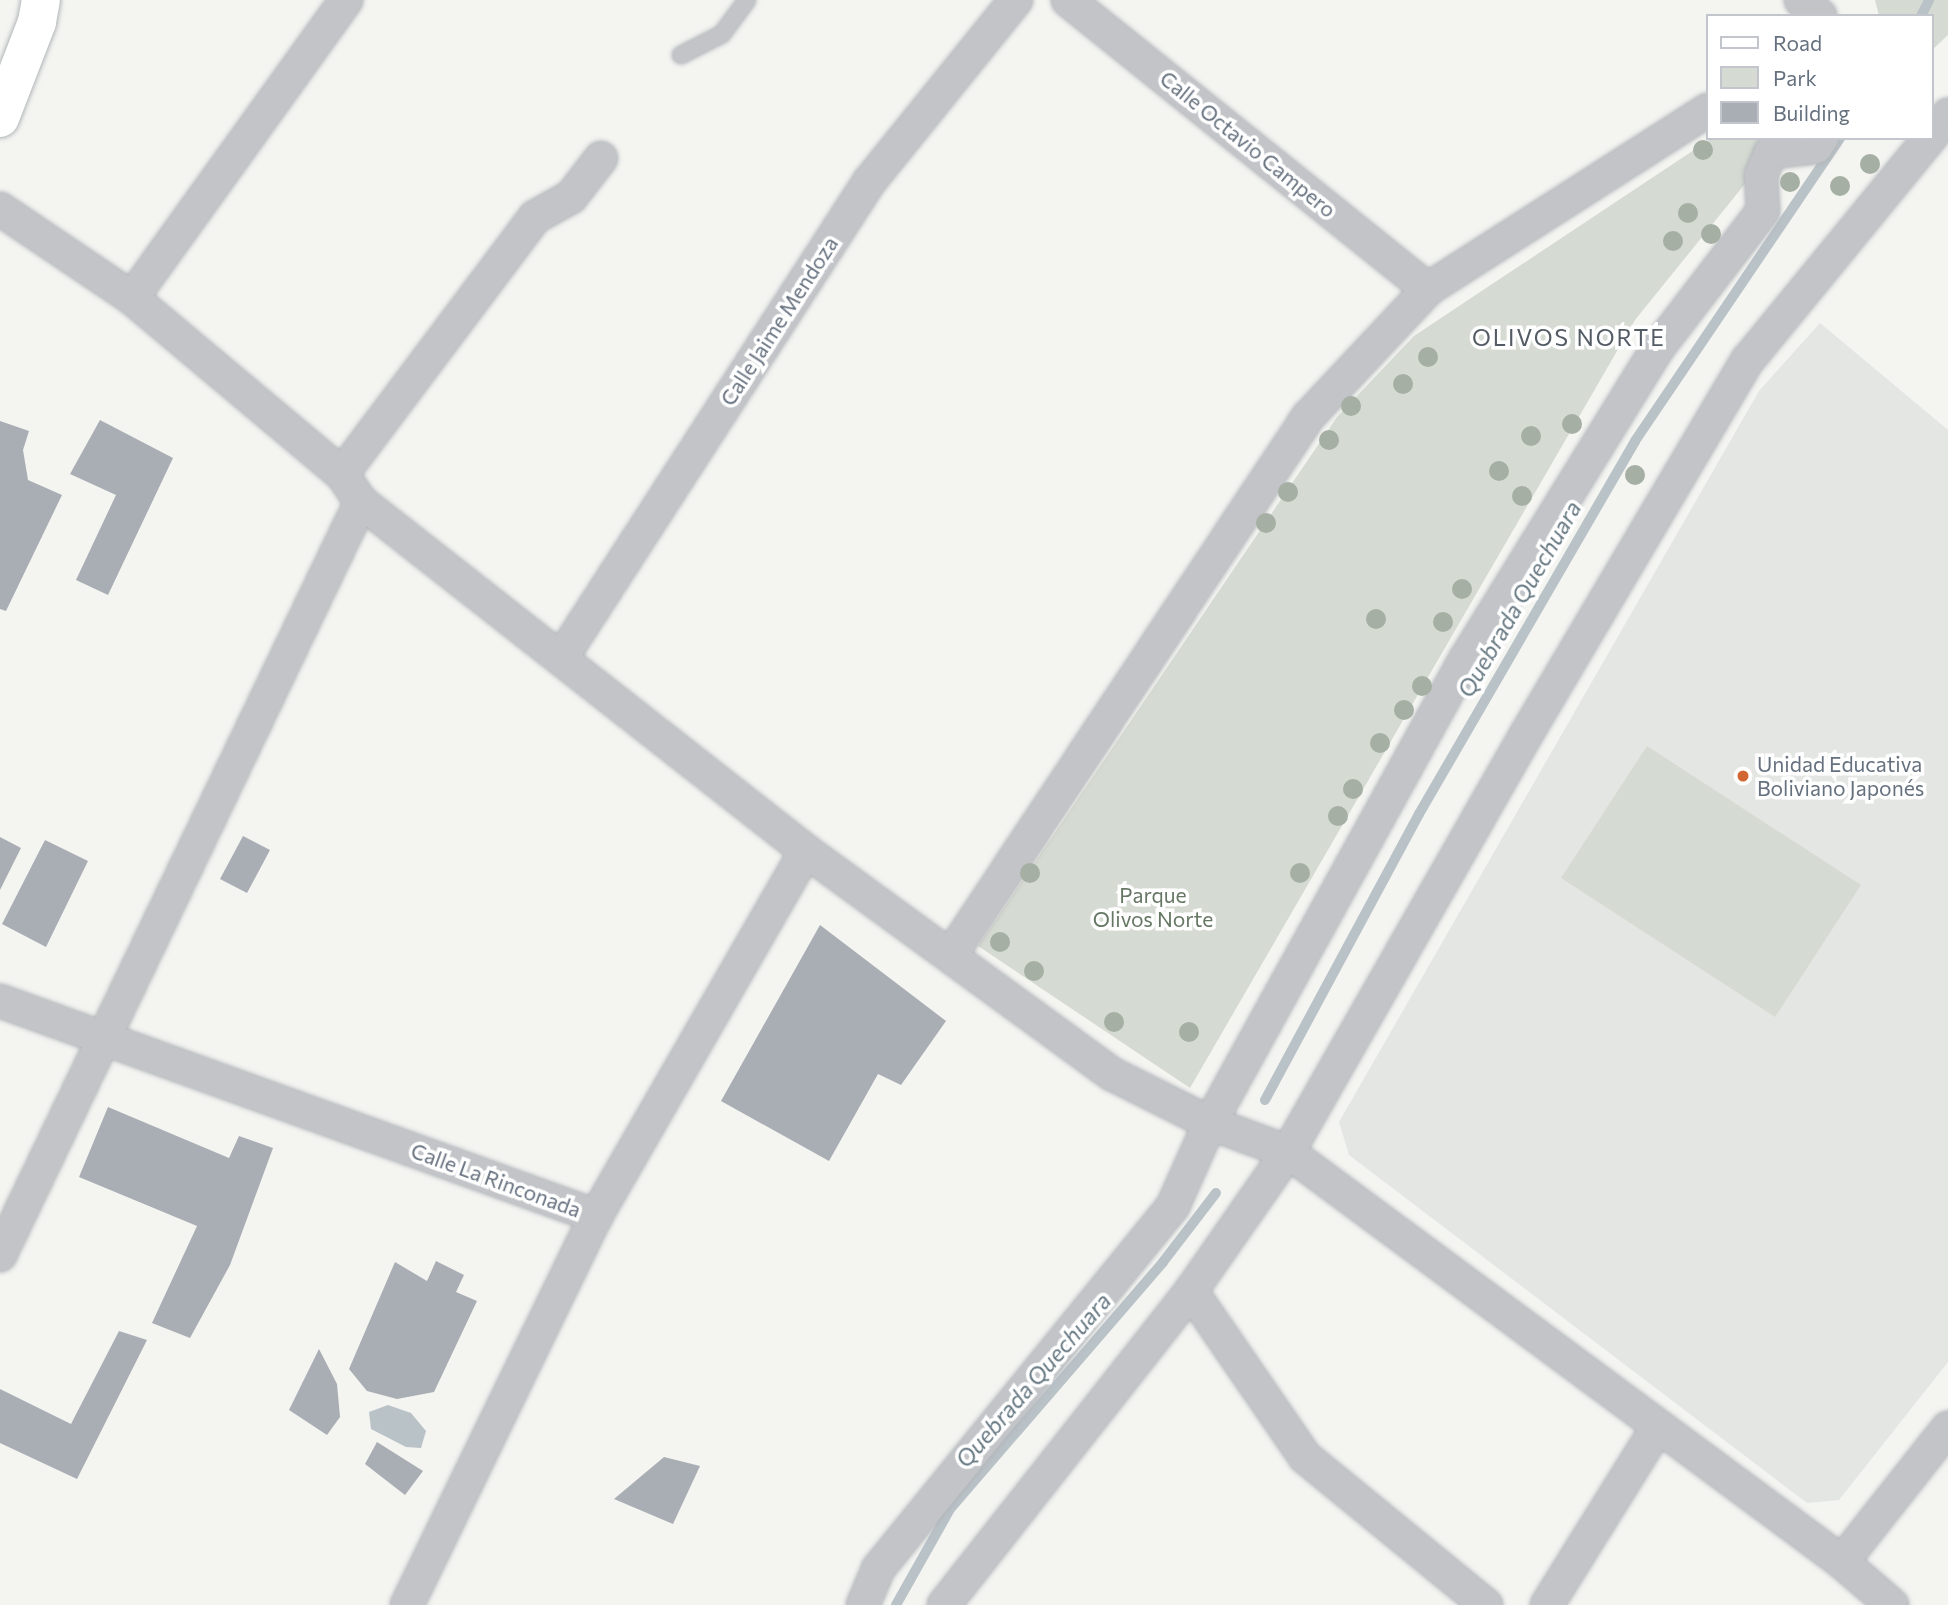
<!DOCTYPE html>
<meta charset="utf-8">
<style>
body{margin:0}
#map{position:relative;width:1948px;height:1605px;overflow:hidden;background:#f4f4f1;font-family:Commissioner,sans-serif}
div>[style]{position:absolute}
.built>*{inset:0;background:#e4e6e4}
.green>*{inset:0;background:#d5dbd2}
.water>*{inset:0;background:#b9c2c7}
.stream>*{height:10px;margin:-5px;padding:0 5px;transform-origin:5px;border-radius:5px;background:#b9c2c7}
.building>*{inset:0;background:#a9aeb4}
.roads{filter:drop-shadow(0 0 2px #b2b6ba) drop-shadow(0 0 2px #b2b6ba)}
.service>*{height:16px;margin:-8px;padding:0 8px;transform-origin:8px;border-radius:8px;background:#c2c4c8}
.minor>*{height:32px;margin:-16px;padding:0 16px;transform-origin:16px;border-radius:16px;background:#c2c4c8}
.secondary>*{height:38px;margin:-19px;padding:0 19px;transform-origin:19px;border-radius:19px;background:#fff}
.trees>*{width:20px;height:20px;margin:-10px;border-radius:50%;background:#a6afa3}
.dots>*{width:19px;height:19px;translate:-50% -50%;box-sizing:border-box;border:4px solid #fff;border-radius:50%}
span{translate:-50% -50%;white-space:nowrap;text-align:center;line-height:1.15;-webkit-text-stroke:7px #fff;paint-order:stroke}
.street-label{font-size:21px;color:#66717f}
.poi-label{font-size:21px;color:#66717f}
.left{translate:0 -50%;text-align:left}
.park-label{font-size:21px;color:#667764}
.neighbourhood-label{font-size:23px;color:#535b65;letter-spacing:2px}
.water-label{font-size:23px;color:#677983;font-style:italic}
.legend{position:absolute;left:1706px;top:14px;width:228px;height:126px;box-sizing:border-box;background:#fff;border:2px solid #c2c6cc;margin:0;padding:9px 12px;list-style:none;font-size:21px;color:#66717f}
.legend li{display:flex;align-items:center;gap:14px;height:35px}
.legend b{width:35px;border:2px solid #c2c6cc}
</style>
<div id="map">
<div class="built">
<div style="clip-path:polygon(1820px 323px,1948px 430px,1948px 1362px,1839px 1500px,1807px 1503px,1349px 1155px,1339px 1122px,1759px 391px)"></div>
</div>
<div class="green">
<div style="clip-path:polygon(1875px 0,1948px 0,1948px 35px,1932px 50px,1932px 16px,1879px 16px)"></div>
<div style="clip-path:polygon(1712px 138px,1782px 138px,1635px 320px,1190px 1088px,978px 946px,1337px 417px,1414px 336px)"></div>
<div style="clip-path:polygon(1647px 746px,1861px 885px,1775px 1017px,1561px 878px)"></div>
</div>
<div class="water">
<div style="clip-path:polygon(388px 1405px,411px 1413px,426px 1431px,421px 1448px,406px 1447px,371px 1429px,369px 1412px)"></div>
</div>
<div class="stream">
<div style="left:1921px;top:16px;width:18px;rotate:-63deg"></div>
<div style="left:1265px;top:1100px;width:325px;rotate:-61.7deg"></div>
<div style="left:1419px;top:814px;width:431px;rotate:-59.9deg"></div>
<div style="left:1635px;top:441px;width:366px;rotate:-55.9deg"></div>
<div style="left:896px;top:1605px;width:110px;rotate:-60.6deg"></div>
<div style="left:950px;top:1509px;width:326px;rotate:-49.2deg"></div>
<div style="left:1163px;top:1262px;width:87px;rotate:-52.5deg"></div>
</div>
<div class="building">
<div style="clip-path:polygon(100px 420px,173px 458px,108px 595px,76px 580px,116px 495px,70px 474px)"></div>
<div style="clip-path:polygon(0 421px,29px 431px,23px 450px,28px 480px,62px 495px,6px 611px,0 609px)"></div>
<div style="clip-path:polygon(243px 836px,270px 850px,247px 893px,220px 879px)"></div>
<div style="clip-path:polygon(0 837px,21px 848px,0 890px)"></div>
<div style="clip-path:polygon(45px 840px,88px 861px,46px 947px,2px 924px)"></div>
<div style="clip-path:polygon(820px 925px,946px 1021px,901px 1085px,878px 1074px,829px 1161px,721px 1101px)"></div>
<div style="clip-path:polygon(108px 1107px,229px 1158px,239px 1136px,273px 1148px,230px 1265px,190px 1338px,152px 1323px,197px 1226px,79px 1177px)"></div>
<div style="clip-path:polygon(436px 1261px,464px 1275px,456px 1292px,477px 1301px,434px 1392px,397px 1399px,367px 1391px,349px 1369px,395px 1262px,427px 1281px)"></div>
<div style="clip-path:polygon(119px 1331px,147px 1340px,77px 1479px,0 1443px,0 1389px,71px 1424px)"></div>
<div style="clip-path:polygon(319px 1349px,337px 1384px,340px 1417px,327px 1435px,289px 1410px)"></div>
<div style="clip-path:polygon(377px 1442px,423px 1471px,405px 1495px,365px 1464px)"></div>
<div style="clip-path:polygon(664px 1457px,700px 1466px,673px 1524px,614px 1499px)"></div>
</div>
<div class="roads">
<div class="service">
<div style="left:681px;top:55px;width:46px;rotate:-27.1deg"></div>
<div style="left:722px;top:34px;width:42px;rotate:-53.7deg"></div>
</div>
<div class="minor">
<div style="left:1068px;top:0;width:462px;rotate:38.8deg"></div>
<div style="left:1801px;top:0;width:25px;rotate:40deg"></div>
<div style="left:1932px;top:135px;width:26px;rotate:-51deg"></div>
<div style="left:0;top:209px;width:159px;rotate:34deg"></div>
<div style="left:132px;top:298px;width:274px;rotate:40deg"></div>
<div style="left:342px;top:474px;width:34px;rotate:56deg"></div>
<div style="left:361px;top:502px;width:566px;rotate:38.11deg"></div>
<div style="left:806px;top:851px;width:379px;rotate:36.1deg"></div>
<div style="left:1112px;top:1074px;width:110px;rotate:26.6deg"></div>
<div style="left:1210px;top:1123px;width:83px;rotate:20.4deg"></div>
<div style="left:1288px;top:1152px;width:689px;rotate:36.5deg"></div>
<div style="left:1842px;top:1562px;width:66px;rotate:40.7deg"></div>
<div style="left:132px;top:298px;width:367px;rotate:-54.3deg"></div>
<div style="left:342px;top:474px;width:321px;rotate:-53.1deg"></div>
<div style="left:535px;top:217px;width:41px;rotate:-29.1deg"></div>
<div style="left:571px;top:197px;width:49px;rotate:-52.4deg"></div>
<div style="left:562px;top:657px;width:566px;rotate:-57.12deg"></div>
<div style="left:869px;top:182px;width:234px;rotate:-51.1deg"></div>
<div style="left:951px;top:955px;width:646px;rotate:-56.43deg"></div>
<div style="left:1308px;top:417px;width:175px;rotate:-46.8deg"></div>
<div style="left:1428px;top:289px;width:332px;rotate:-32.6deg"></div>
<div style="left:0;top:1001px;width:634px;rotate:19.84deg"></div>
<div style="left:0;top:1255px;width:835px;rotate:-64.39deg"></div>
<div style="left:1191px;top:1291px;width:201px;rotate:55.5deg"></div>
<div style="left:1305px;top:1457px;width:234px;rotate:39.3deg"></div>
<div style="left:1842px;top:1562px;width:171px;rotate:-51.7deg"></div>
<div style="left:407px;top:1605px;width:432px;rotate:-64.1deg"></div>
<div style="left:596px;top:1216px;width:421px;rotate:-60.1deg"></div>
<div style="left:863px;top:1605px;width:39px;rotate:-67deg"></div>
<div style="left:878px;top:1569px;width:468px;rotate:-50.9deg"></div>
<div style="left:1173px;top:1206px;width:91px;rotate:-66deg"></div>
<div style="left:1210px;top:1123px;width:529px;rotate:-61.16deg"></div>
<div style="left:1465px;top:660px;width:365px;rotate:-58.3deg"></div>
<div style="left:1657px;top:349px;width:174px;rotate:-52.5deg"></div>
<div style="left:1763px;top:211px;width:36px;rotate:-93deg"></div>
<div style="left:1761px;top:175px;width:25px;rotate:-67deg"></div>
<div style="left:1771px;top:152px;width:45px;rotate:-6.3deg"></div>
<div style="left:1816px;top:147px;width:11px;rotate:-56deg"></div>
<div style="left:944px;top:1605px;width:400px;rotate:-51.8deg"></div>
<div style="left:1191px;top:1291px;width:169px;rotate:-55.1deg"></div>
<div style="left:1288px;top:1152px;width:482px;rotate:-60.3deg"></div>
<div style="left:1527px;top:733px;width:434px;rotate:-59.4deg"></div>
<div style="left:1748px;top:360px;width:287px;rotate:-50.7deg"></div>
<div style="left:1547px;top:1605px;width:210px;rotate:-58.1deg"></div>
</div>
<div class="secondary">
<div style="left:0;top:118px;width:103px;rotate:-68.9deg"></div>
<div style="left:37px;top:22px;width:22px;rotate:-80deg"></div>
</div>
</div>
<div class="trees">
<div style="left:1703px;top:150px"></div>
<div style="left:1870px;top:164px"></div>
<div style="left:1790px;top:182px"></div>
<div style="left:1840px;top:186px"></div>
<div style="left:1688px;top:213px"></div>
<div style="left:1711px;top:234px"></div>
<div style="left:1673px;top:241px"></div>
<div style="left:1428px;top:357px"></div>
<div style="left:1403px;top:384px"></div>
<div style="left:1351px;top:406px"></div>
<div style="left:1572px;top:424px"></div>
<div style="left:1531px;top:436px"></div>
<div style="left:1329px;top:440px"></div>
<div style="left:1499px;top:471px"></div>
<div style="left:1635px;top:475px"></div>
<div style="left:1288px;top:492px"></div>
<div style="left:1522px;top:496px"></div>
<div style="left:1266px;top:523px"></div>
<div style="left:1462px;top:589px"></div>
<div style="left:1376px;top:619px"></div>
<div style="left:1443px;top:622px"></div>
<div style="left:1422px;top:686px"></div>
<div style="left:1404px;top:710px"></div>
<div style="left:1380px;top:743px"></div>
<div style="left:1353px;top:789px"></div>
<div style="left:1338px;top:816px"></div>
<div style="left:1030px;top:873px"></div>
<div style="left:1300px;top:873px"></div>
<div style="left:1000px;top:942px"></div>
<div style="left:1034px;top:971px"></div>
<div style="left:1114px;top:1022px"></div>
<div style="left:1189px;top:1032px"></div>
</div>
<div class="dots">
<div style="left:1743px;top:776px;background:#d26632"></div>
</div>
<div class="street-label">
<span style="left:1248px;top:144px;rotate:39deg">Calle Octavio Campero</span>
<span style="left:779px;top:321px;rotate:-57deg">Calle Jaime Mendoza</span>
<span style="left:496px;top:1180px;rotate:20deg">Calle La Rinconada</span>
</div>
<div class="poi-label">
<span class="left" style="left:1757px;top:776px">Unidad Educativa<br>Boliviano Japonés</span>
</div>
<div class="park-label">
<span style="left:1153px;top:907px">Parque<br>Olivos Norte</span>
</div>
<div class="neighbourhood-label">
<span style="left:1569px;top:337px">OLIVOS NORTE</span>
</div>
<div class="water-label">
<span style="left:1519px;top:599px;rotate:-60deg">Quebrada Quechuara</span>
<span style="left:1033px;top:1380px;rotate:-49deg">Quebrada Quechuara</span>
</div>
<ul class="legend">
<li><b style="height:9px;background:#fff"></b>Road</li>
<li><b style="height:19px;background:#d5dbd2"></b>Park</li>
<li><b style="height:19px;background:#a9aeb4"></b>Building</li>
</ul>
</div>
